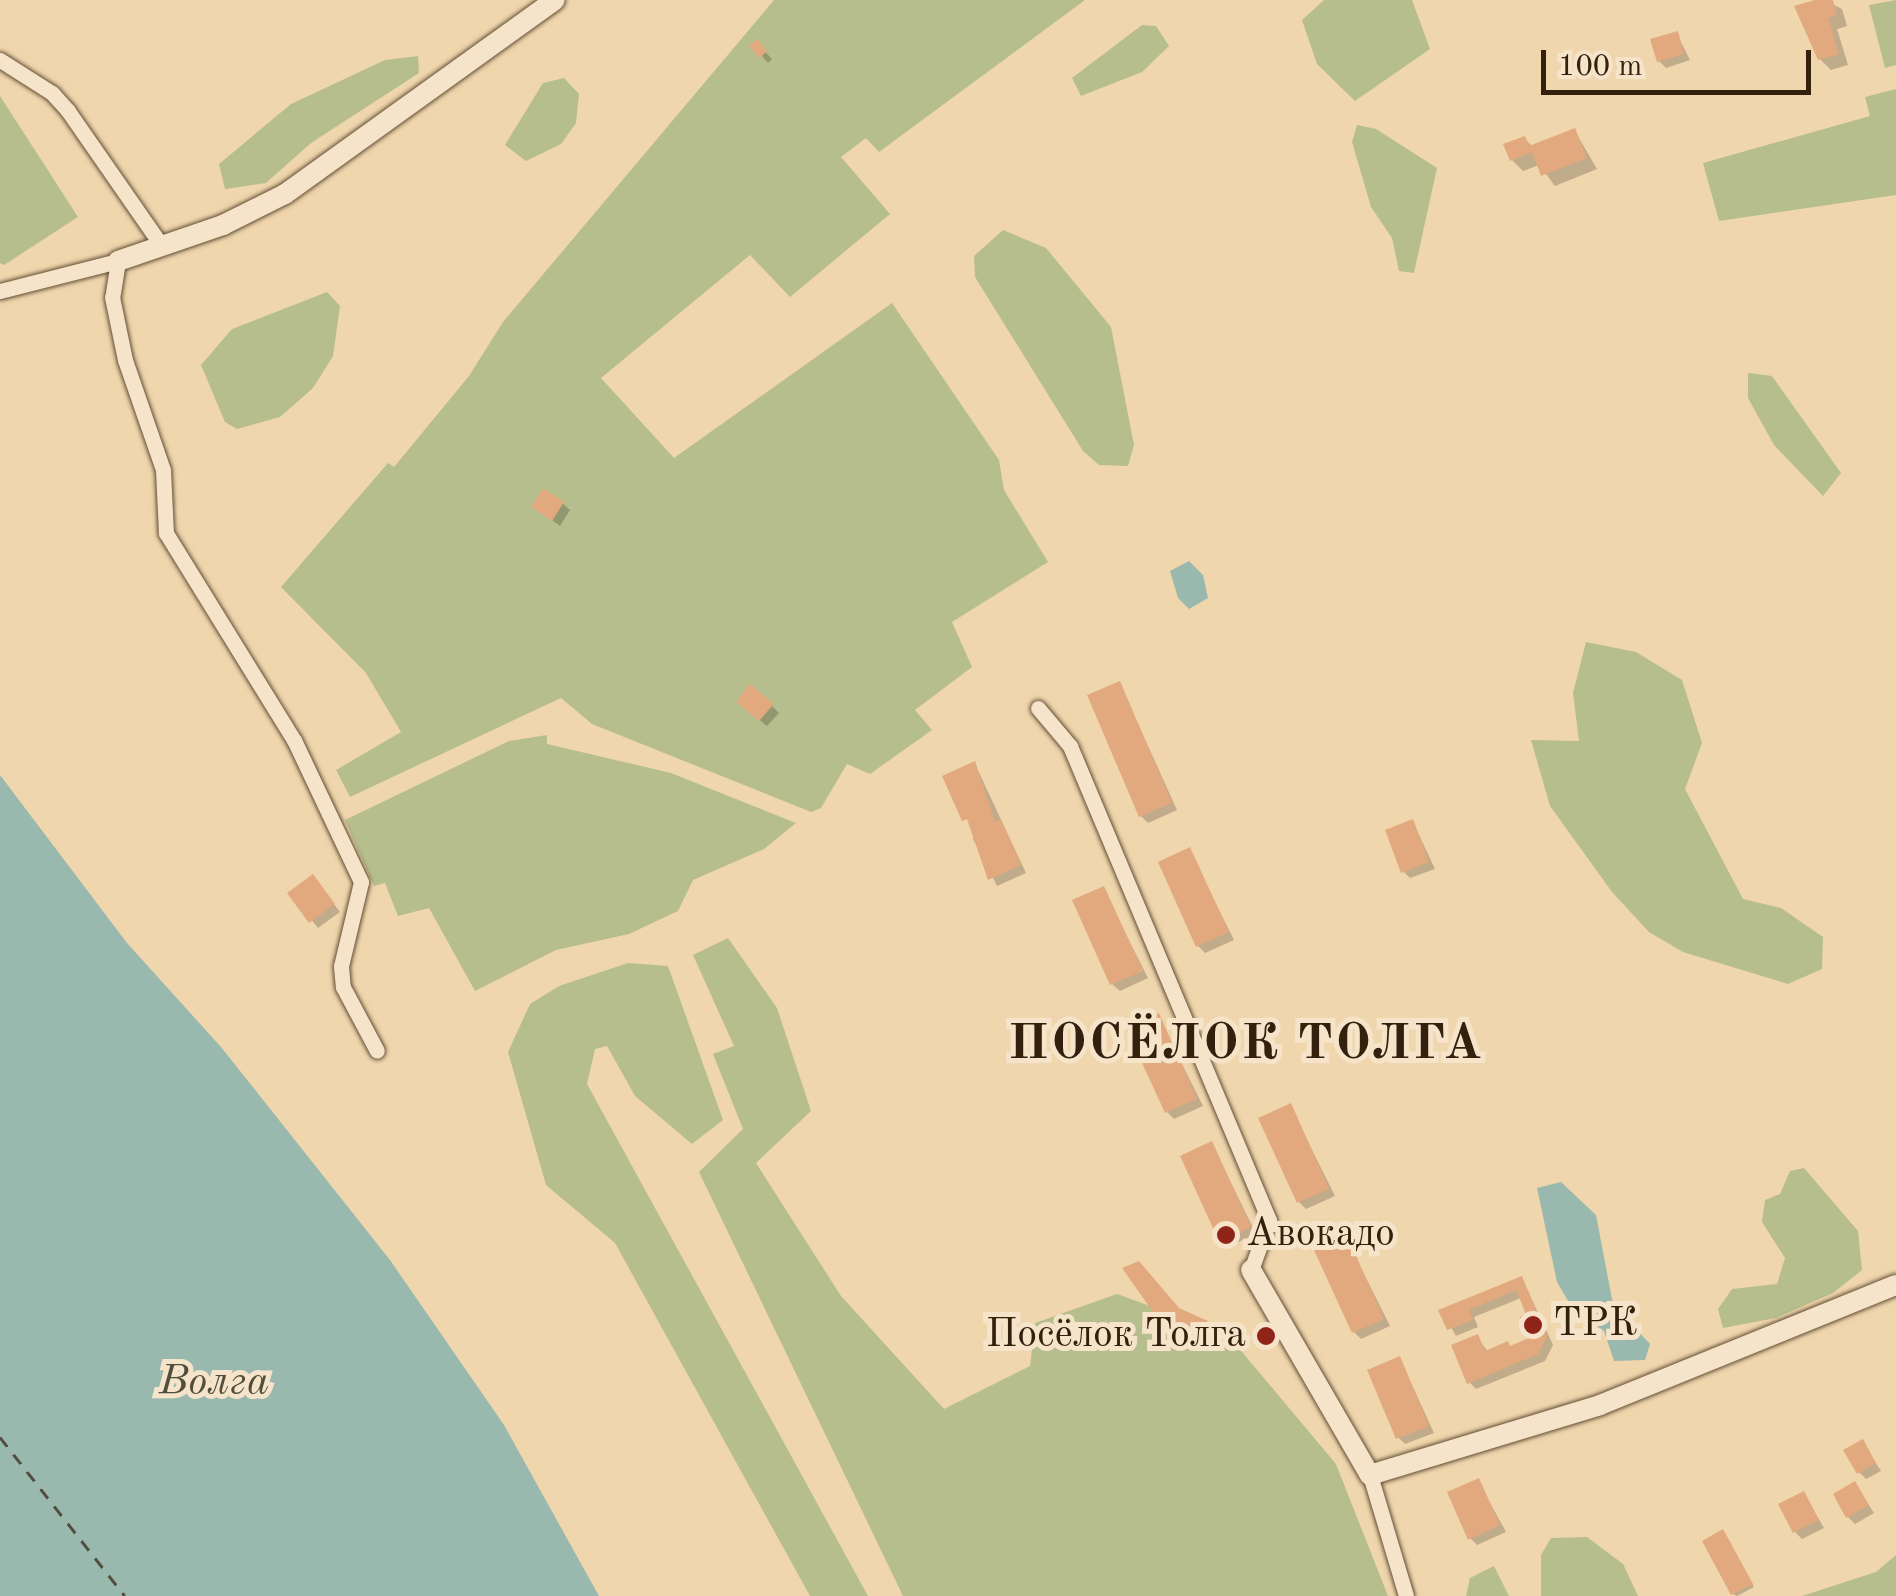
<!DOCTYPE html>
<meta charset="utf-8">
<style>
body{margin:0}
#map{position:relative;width:1896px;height:1596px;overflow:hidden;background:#f0d6ad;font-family:"Old Standard TT",serif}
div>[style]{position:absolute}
.green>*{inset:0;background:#b6be8d}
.water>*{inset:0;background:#9ab9ae}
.shadow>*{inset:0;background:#0003}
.ferry>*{height:2.5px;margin-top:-1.25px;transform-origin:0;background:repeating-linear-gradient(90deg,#524e3d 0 12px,transparent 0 22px)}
.building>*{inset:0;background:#e2a97e}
.roads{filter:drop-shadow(0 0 2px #624e35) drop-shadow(0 0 2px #624e35)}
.minor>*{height:15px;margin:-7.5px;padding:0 7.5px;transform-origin:7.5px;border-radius:7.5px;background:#f5e4ca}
.tertiary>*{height:20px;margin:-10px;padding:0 10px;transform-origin:10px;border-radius:10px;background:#f5e4ca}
.dots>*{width:28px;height:28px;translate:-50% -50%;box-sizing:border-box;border:5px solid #f5e4ca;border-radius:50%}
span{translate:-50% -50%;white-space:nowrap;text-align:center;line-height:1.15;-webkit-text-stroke:10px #f5e4ca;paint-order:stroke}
.poi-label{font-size:40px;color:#33200d}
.left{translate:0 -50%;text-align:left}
.right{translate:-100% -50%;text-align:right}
.water-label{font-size:42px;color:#524e3d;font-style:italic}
.district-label{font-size:50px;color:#33200d;font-weight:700;letter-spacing:2.5px}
.scale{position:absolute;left:1541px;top:50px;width:270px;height:45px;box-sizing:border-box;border:5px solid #33200d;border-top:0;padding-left:12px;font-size:30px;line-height:35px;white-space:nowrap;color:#33200d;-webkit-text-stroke:8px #f5e4ca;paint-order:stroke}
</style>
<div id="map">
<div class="green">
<div style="clip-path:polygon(774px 0,1085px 0,879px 152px,866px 138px,841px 157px,890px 214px,790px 297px,750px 255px,601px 378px,674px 458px,892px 303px,999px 460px,1004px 490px,1048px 562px,952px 622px,972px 667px,915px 710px,932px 730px,870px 774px,847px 764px,821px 808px,811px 812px,592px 724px,561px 698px,350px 797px,336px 770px,401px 732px,366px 673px,281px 587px,388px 463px,394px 467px,469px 376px,503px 322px)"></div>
<div style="clip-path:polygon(1324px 0,1412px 0,1430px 49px,1355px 101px,1317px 64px,1302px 20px)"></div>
<div style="clip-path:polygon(1896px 0,1896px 65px,1885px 68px,1869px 5px)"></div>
<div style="clip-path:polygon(1142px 25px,1156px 26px,1169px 46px,1142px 72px,1081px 96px,1072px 78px)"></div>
<div style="clip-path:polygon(418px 56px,419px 73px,311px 143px,266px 183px,225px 189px,219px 164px,291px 104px,385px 60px)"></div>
<div style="clip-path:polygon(564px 78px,579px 94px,576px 123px,561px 144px,526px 161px,505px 145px,543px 83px)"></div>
<div style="clip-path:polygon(1896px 89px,1896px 195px,1719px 221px,1703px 163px,1870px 116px,1865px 97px)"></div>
<div style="clip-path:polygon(0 96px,78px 217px,4px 265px,0 263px)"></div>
<div style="clip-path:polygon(1357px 125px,1376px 129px,1437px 168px,1414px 273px,1399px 271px,1392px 238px,1371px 207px,1352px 142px)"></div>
<div style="clip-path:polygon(1003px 230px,1046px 248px,1111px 327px,1134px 445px,1128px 466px,1099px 465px,1083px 451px,975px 277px,974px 256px)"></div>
<div style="clip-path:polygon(327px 292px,340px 306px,333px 356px,313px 388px,280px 417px,237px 429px,225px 422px,201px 365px,232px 329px)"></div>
<div style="clip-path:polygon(1748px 373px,1772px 376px,1841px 473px,1823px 496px,1774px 445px,1748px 398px)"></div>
<div style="clip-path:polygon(1586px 642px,1636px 652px,1682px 680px,1702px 743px,1685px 789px,1743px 899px,1781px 908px,1823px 937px,1822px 969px,1788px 984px,1683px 952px,1649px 932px,1612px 892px,1550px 806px,1531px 740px,1579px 741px,1573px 693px)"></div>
<div style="clip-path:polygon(547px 735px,547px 744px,671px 773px,796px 823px,764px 849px,693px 880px,678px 911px,629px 934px,556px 950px,475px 991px,429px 908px,398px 916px,385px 883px,374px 886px,345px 820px,509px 741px)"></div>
<div style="clip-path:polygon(728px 938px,777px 1008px,811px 1111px,756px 1163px,841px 1296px,944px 1409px,1030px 1366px,1035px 1323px,1117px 1294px,1227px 1334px,1336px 1464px,1388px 1596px,903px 1596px,699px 1172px,743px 1129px,713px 1054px,734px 1046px,693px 955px)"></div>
<div style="clip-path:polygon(628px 963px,668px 966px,723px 1120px,692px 1144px,635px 1096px,607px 1046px,595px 1049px,587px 1084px,868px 1596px,810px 1596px,615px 1243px,546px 1185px,508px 1052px,530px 1004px,559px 986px)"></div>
<div style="clip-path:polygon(1804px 1168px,1858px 1231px,1862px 1270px,1833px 1293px,1776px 1318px,1723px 1328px,1718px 1309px,1732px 1289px,1777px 1284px,1785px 1258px,1762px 1222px,1765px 1200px,1780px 1194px,1790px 1171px)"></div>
<div style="clip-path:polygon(1587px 1537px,1623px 1564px,1638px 1596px,1541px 1596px,1541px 1555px,1551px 1538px)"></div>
<div style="clip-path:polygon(1896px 1555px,1896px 1596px,1802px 1596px,1876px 1572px)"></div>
<div style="clip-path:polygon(1494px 1566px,1509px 1596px,1466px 1596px,1470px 1578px)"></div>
</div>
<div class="water">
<div style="clip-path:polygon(1189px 561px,1203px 575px,1208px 598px,1189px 609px,1178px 598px,1170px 571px)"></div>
<div style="clip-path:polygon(0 775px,127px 943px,221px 1047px,390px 1260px,504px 1425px,599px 1596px,0 1596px)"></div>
<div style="clip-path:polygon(1561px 1182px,1596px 1215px,1613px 1304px,1650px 1344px,1645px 1360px,1614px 1361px,1604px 1331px,1574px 1311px,1557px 1282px,1537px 1188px)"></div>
</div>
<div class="shadow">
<div style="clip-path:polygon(1824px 0,1842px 9px,1847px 26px,1837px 29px,1848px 65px,1831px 70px,1820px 59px)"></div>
<div style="clip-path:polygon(1677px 34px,1690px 60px,1666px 68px,1659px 61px)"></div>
<div style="clip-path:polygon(757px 43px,772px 59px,768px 63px,753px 46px)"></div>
<div style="clip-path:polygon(1575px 131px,1597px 169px,1555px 186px,1539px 165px,1523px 171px,1512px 160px,1525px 139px,1533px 147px)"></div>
<div style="clip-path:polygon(563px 504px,570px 510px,560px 526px,534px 507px)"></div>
<div style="clip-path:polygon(1120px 684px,1177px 810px,1148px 823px,1141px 816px)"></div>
<div style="clip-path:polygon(772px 706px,779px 713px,767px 726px,746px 709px)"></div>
<div style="clip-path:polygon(975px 764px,1026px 873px,997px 886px,973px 839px)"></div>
<div style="clip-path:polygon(1413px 822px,1435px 869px,1410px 878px,1403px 871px)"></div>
<div style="clip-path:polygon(1189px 850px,1234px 940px,1205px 953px,1198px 946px)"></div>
<div style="clip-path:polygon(319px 884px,340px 912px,318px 928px,291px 894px)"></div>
<div style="clip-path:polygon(1103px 889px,1148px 978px,1120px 991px,1112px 984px)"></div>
<div style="clip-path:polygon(1158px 1016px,1203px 1106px,1174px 1119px,1167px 1112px)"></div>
<div style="clip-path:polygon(1290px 1106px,1335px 1196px,1306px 1209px,1299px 1202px)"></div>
<div style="clip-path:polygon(1212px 1144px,1256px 1234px,1228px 1247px,1221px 1240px)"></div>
<div style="clip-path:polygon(1345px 1236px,1390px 1326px,1361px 1339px,1354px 1332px)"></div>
<div style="clip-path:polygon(1522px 1278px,1553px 1345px,1545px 1361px,1476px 1389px,1469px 1382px,1477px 1337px,1488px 1352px,1532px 1340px,1521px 1298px,1474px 1317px,1478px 1327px,1456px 1336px,1442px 1311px)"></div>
<div style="clip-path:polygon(1178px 1311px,1207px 1324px,1209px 1326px,1193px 1339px,1166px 1325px)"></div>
<div style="clip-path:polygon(1400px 1359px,1434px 1433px,1405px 1444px,1398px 1437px)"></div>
<div style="clip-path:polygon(1862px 1442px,1881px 1471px,1866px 1479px,1859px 1472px)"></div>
<div style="clip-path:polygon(1478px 1481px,1506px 1532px,1477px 1545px,1470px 1538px)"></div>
<div style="clip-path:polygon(1855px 1484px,1874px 1513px,1855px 1524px,1848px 1517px)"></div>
<div style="clip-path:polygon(1804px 1494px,1824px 1528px,1802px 1539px,1795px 1532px)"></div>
<div style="clip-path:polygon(1726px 1535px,1754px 1587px,1737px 1596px,1733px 1594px)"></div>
</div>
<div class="ferry">
<div style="left:0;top:1437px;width:202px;rotate:51.8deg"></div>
</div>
<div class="building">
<div style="clip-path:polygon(1815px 0,1833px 0,1837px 15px,1828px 18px,1839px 54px,1818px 60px,1794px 6px)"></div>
<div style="clip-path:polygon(1678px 31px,1684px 54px,1657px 62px,1650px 39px)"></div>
<div style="clip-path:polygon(757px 39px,767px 51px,760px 58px,749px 46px)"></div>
<div style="clip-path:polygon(1575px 128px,1587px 158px,1541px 176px,1532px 152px,1510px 161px,1503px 144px,1525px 136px,1529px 146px)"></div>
<div style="clip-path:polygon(543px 488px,564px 502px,552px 521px,531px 507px)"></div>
<div style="clip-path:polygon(1120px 681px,1172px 803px,1139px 817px,1087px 695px)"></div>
<div style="clip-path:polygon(750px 684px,774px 704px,759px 721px,736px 702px)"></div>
<div style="clip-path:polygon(975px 761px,995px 822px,1001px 819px,1021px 865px,988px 880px,967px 819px,962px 821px,942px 776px)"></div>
<div style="clip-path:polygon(1413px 819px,1429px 862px,1401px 873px,1385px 830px)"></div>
<div style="clip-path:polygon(1190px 847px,1229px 932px,1196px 947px,1158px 862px)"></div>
<div style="clip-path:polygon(313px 874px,335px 904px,309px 923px,287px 893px)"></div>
<div style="clip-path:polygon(1104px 886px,1143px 971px,1110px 985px,1072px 900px)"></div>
<div style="clip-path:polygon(1159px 1013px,1197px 1099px,1165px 1113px,1126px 1028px)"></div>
<div style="clip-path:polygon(1291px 1103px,1329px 1189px,1297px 1203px,1258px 1118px)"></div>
<div style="clip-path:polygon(1212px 1141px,1251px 1227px,1219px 1241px,1180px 1156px)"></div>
<div style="clip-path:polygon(1346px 1233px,1384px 1319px,1352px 1333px,1313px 1248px)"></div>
<div style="clip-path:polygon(1139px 1261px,1179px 1308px,1208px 1321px,1189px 1338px,1160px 1322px,1122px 1268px)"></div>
<div style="clip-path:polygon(1522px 1276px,1547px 1337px,1538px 1354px,1467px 1384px,1451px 1345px,1478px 1334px,1485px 1351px,1508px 1341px,1510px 1346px,1529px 1338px,1520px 1317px,1526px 1314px,1516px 1290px,1469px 1310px,1473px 1320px,1447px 1330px,1438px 1310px)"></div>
<div style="clip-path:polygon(1400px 1356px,1429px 1426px,1396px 1439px,1367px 1370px)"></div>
<div style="clip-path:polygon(1863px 1439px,1876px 1463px,1857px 1474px,1843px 1450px)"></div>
<div style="clip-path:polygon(1479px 1478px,1500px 1525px,1468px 1540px,1447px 1492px)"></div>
<div style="clip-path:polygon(1855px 1481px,1869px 1505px,1846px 1518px,1833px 1494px)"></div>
<div style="clip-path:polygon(1804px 1491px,1819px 1520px,1793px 1533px,1778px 1504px)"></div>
<div style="clip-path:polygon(1723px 1529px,1753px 1584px,1731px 1595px,1702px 1541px)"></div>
</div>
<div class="roads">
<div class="minor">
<div style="left:0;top:60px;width:62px;rotate:32.4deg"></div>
<div style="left:52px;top:93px;width:24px;rotate:48deg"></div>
<div style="left:68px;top:111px;width:163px;rotate:55.2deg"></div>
<div style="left:0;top:291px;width:122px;rotate:-14.3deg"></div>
<div style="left:118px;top:261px;width:36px;rotate:99deg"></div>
<div style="left:112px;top:297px;width:64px;rotate:78.3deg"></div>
<div style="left:125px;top:360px;width:116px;rotate:70.9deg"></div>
<div style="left:163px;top:470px;width:63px;rotate:87.3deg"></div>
<div style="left:166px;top:533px;width:243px;rotate:58.3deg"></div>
<div style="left:294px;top:740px;width:157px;rotate:64.7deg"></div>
<div style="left:361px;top:882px;width:86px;rotate:103.4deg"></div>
<div style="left:341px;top:966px;width:21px;rotate:85deg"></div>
<div style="left:343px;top:987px;width:72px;rotate:62deg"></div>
<div style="left:1038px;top:708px;width:50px;rotate:49.9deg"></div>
<div style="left:1070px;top:746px;width:514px;rotate:67.23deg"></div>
<div style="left:1269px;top:1220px;width:53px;rotate:109.8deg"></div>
<div style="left:1370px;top:1475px;width:126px;rotate:73.4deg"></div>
</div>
<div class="tertiary">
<div style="left:118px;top:261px;width:111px;rotate:-18.9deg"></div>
<div style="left:223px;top:225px;width:69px;rotate:-26.6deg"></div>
<div style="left:285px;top:194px;width:332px;rotate:-35.7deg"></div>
<div style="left:1251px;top:1270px;width:237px;rotate:59.9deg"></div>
<div style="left:1370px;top:1475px;width:240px;rotate:-16.9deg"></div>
<div style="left:1600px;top:1405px;width:319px;rotate:-22.1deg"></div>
</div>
</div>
<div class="dots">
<div style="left:1226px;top:1235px;background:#8f2418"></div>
<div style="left:1533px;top:1325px;background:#8f2418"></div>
<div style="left:1266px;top:1336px;background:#8f2418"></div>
</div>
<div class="poi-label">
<span class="left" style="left:1246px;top:1235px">Авокадо</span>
<span class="left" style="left:1553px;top:1325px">ТРК</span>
<span class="right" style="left:1246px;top:1336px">Посёлок Толга</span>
</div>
<div class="water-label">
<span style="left:214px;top:1383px">Волга</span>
</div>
<div class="district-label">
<span style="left:1246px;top:1046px">ПОСЁЛОК ТОЛГА</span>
</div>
<div class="scale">100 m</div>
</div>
